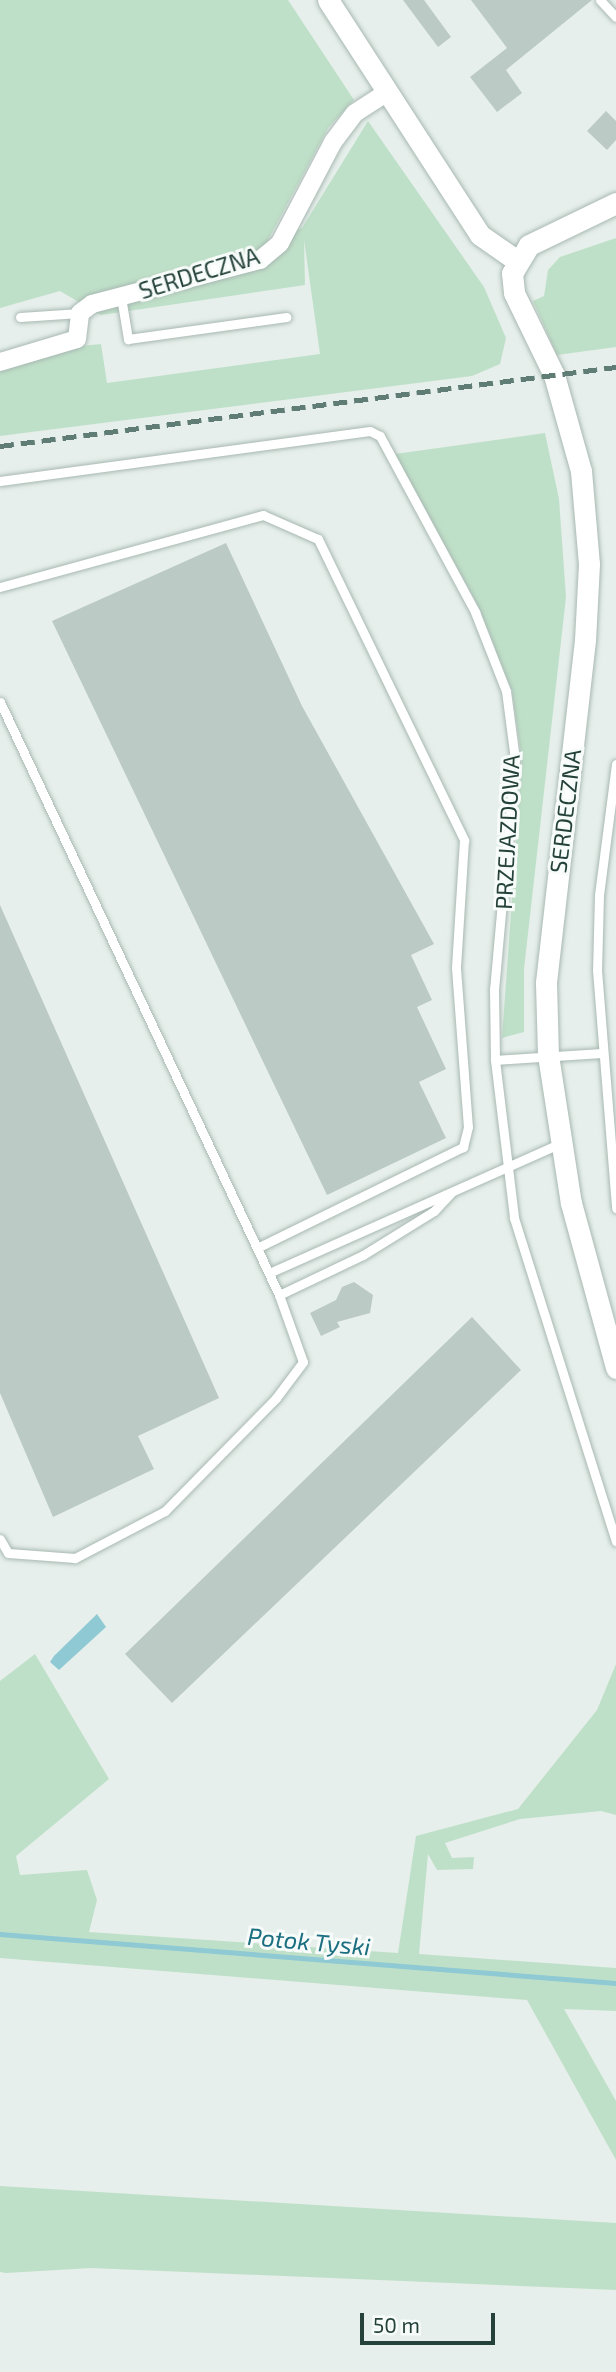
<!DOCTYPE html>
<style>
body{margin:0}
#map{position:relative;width:616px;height:2372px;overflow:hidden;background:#e6efeb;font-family:"Exo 2",sans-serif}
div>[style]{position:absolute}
.green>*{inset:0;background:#bfe0c8}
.water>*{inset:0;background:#8ec9d4}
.stream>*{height:5px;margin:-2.5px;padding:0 2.5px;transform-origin:2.5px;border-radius:2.5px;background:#8ec9d4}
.building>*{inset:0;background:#bbcac4}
.roads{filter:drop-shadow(0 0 2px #a8b8b2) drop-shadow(0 0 2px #a8b8b2)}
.service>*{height:9px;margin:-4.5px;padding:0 4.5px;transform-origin:4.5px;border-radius:4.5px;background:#fff}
.minor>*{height:18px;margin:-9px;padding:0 9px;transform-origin:9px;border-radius:9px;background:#fff}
.tertiary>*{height:21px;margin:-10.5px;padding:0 10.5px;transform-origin:10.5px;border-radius:10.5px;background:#fff}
.rail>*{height:5px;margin-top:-2.5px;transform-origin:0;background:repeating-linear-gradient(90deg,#5f7d75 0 14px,transparent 0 21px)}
span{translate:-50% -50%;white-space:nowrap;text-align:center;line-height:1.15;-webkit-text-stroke:6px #f7fbf9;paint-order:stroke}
.street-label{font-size:23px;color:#24423a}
.water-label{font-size:24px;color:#1c6f80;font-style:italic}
.scale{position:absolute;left:360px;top:2313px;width:135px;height:32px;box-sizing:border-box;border:4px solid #24423a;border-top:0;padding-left:9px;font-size:21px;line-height:24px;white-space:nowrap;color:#24423a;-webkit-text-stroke:5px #f7fbf9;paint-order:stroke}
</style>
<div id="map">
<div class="green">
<div style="clip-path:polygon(0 0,288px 0,354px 100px,328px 128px,268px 240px,302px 228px,368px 121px,484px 287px,506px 338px,500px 364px,472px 376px,0 436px,0 370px,81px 346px,101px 344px,107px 383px,320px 354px,304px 240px,305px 285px,101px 315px,60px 291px,0 308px)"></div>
<div style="clip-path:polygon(616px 238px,616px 347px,557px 355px,533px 301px,544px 296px,548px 270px,560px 257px)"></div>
<div style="clip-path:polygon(545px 433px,559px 499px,566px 597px,524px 969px,524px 1032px,502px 1038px,522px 760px,512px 691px,480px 610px,395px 454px)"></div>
<div style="clip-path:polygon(35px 1654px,109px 1779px,16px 1856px,20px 1875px,87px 1870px,97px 1900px,89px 1932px,398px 1953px,416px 1836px,518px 1809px,597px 1710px,616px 1664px,616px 1815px,601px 1811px,520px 1819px,445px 1843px,452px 1858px,474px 1857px,473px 1869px,437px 1870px,428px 1854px,419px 1954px,616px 1968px,616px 2011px,564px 2009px,616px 2101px,616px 2160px,527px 2000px,0 1958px,0 1681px)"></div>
<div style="clip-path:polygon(0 2186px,616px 2223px,616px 2290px,91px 2268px,6px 2273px,0 2272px)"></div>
</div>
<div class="water">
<div style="clip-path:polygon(97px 1614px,106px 1627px,59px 1670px,50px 1662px,54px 1656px)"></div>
</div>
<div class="stream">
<div style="left:0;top:1934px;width:618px;rotate:4.55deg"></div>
</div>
<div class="building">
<div style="clip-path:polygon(403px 0,424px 0,451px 37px,438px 47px)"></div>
<div style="clip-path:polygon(471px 0,592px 0,506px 70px,522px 93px,497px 112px,470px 77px,507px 48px)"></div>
<div style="clip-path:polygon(606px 111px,616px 121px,616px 140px,607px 150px,587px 131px)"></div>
<div style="clip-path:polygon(226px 543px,302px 706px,434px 944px,411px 955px,432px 1000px,417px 1007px,446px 1069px,419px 1082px,446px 1138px,327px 1195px,52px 621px)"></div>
<div style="clip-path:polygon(0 905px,219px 1398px,138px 1436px,154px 1469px,53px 1517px,0 1393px)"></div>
<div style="clip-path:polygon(354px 1282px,373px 1295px,370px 1313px,337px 1322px,340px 1327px,321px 1336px,310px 1313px,336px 1300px,342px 1287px)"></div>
<div style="clip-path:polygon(472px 1317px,521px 1370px,172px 1703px,125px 1654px)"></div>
</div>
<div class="roads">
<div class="service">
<div style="left:600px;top:0;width:23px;rotate:47deg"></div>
<div style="left:121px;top:297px;width:43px;rotate:80.5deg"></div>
<div style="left:128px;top:339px;width:160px;rotate:-7.9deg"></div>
<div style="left:20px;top:317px;width:60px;rotate:-3.8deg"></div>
<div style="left:0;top:481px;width:373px;rotate:-7.7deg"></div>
<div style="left:370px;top:431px;width:11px;rotate:27deg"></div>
<div style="left:380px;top:436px;width:200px;rotate:61.6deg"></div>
<div style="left:475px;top:612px;width:85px;rotate:68.6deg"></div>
<div style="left:506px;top:691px;width:69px;rotate:82.5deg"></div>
<div style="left:515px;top:759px;width:231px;rotate:95.2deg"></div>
<div style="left:494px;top:989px;width:71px;rotate:89.2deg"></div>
<div style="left:495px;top:1060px;width:159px;rotate:83.1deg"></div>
<div style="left:514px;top:1218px;width:339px;rotate:72.5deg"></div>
<div style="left:0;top:587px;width:273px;rotate:-15.3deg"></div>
<div style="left:263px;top:515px;width:60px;rotate:23.6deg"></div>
<div style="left:318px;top:539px;width:335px;rotate:64.1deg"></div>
<div style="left:464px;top:840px;width:128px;rotate:93.6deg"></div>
<div style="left:456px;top:968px;width:159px;rotate:85.7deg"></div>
<div style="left:468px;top:1127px;width:21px;rotate:104deg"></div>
<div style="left:463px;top:1147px;width:229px;rotate:153.9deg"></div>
<div style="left:0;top:702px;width:655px;rotate:64.8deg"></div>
<div style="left:279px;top:1295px;width:71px;rotate:70.3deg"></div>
<div style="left:303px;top:1362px;width:45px;rotate:126.9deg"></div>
<div style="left:276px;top:1398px;width:158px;rotate:134.5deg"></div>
<div style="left:165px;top:1511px;width:102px;rotate:152.4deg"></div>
<div style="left:75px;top:1558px;width:67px;rotate:-175.7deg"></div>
<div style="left:8px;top:1553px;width:16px;rotate:-120deg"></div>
<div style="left:616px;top:764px;width:132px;rotate:97.4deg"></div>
<div style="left:599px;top:895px;width:75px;rotate:91.5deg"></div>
<div style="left:597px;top:970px;width:239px;rotate:85.4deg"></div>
<div style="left:495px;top:1060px;width:106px;rotate:-3.8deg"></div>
<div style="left:269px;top:1273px;width:317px;rotate:-24deg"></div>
<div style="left:279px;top:1295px;width:93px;rotate:-25.5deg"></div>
<div style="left:363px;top:1255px;width:84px;rotate:-31.8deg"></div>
<div style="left:434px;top:1211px;width:25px;rotate:-47deg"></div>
</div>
<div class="minor">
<div style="left:0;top:362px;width:80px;rotate:-16.6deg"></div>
<div style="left:77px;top:339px;width:26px;rotate:-83deg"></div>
<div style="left:80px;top:313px;width:15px;rotate:-37deg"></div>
<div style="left:92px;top:304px;width:174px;rotate:-14.7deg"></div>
<div style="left:260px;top:260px;width:26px;rotate:-40deg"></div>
<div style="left:280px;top:243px;width:114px;rotate:-62.3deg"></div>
<div style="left:333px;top:142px;width:36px;rotate:-53deg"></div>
<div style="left:355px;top:113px;width:37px;rotate:-33deg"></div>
</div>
<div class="tertiary">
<div style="left:328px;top:0;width:280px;rotate:57.1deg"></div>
<div style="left:480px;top:235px;width:44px;rotate:34.8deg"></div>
<div style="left:616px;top:203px;width:97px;rotate:154.2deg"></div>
<div style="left:529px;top:245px;width:33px;rotate:121deg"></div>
<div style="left:512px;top:273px;width:20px;rotate:84deg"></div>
<div style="left:514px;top:293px;width:91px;rotate:64deg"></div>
<div style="left:554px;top:375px;width:100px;rotate:74.3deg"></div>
<div style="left:581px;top:471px;width:93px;rotate:85.1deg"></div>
<div style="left:589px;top:564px;width:76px;rotate:93deg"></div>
<div style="left:585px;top:640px;width:345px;rotate:96.5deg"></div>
<div style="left:546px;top:983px;width:72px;rotate:88.4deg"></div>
<div style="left:548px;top:1055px;width:150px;rotate:81.2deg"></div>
<div style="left:571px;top:1203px;width:171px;rotate:74.7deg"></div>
</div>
</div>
<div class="rail">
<div style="left:0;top:446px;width:621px;rotate:-7.31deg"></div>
</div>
<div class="street-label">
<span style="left:199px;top:273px;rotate:-17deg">SERDECZNA</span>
<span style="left:565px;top:811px;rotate:-83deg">SERDECZNA</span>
<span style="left:507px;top:832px;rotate:-87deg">PRZEJAZDOWA</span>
</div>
<div class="water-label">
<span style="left:309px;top:1941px;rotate:5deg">Potok Tyski</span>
</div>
<div class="scale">50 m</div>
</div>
